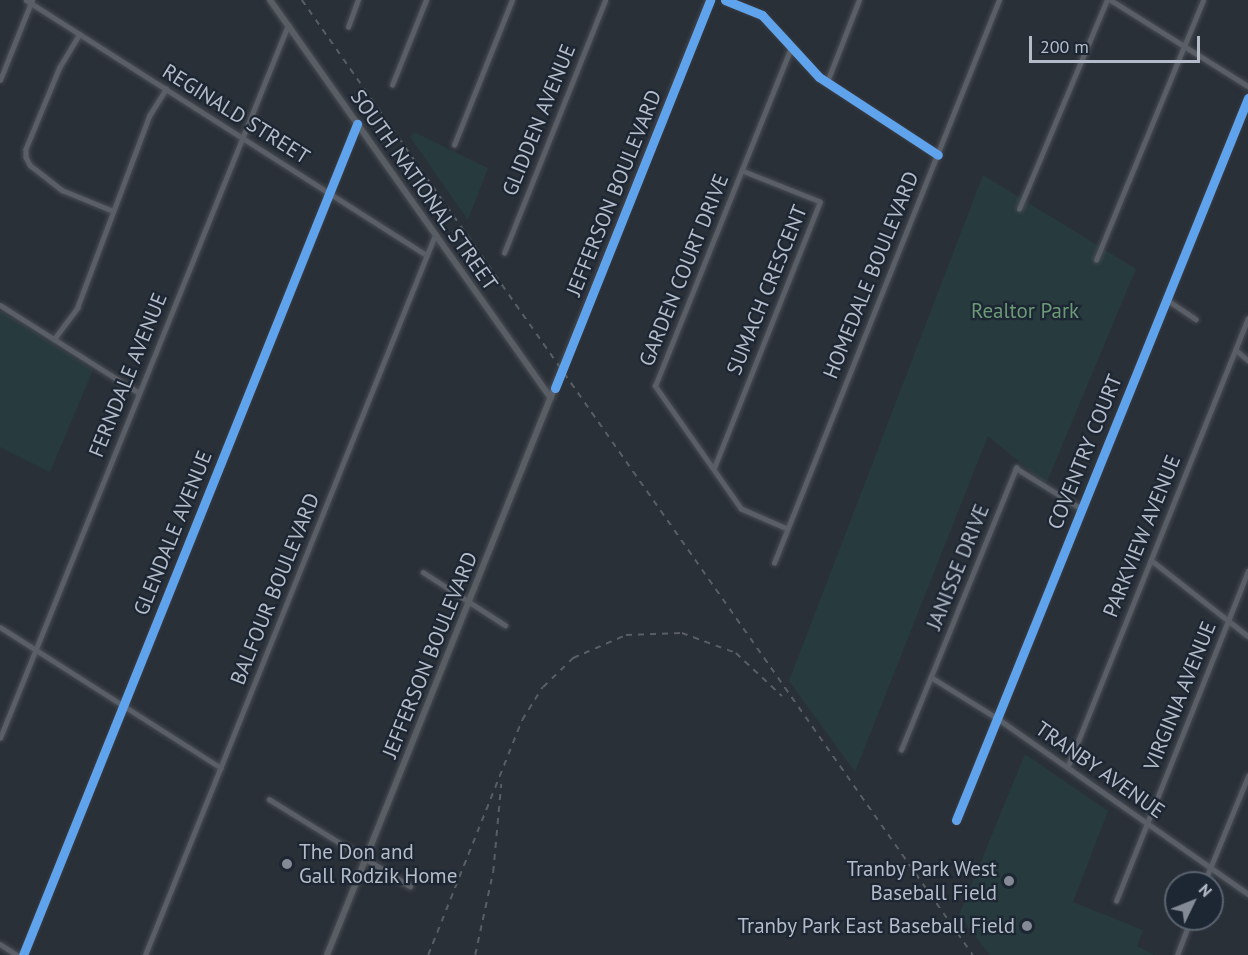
<!DOCTYPE html>
<style>
body{margin:0}
#map{position:relative;width:1248px;height:955px;overflow:hidden;background:#2a3038;font-family:"PT Sans",sans-serif}
div>[style]{position:absolute}
.green>*{inset:0;background:#273a3e}
.roads{filter:drop-shadow(0 0 2px #484c53) drop-shadow(0 0 2px #484c53)}
.street>*{height:4.5px;margin:-2.25px;padding:0 2.25px;transform-origin:2.25px;border-radius:2.25px;background:#5a5e66}
.secondary>*{height:6px;margin:-3px;padding:0 3px;transform-origin:3px;border-radius:3px;background:#595d64}
.rail>*{height:1.5px;margin-top:-0.75px;transform-origin:0;background:repeating-linear-gradient(90deg,#595d64 0 6px,transparent 0 12px)}
.cycleway>*{height:9px;margin:-4.5px;padding:0 4.5px;transform-origin:4.5px;border-radius:4.5px;background:#60a3ed}
.dots>*{width:16px;height:16px;translate:-50% -50%;box-sizing:border-box;border:3px solid #1d2633;border-radius:50%}
span{translate:-50% -50%;white-space:nowrap;text-align:center;line-height:1.15;-webkit-text-stroke:4.5px #1d2633;paint-order:stroke}
.street-label{font-size:21px;color:#b4bcc9}
.park-label{font-size:21px;color:#6b9a76}
.poi-label{font-size:21px;color:#b4bcc9}
.left{translate:0 -50%;text-align:left}
.right{translate:-100% -50%;text-align:right}
.north{position:absolute;left:1164px;top:871px;width:60px;height:60px;box-sizing:border-box;background:#1d2633;border:2px solid #59626f;border-radius:50%;rotate:47deg;font-size:16px;font-weight:700;line-height:24px;text-align:center;color:#b4bcc9}
.north::after{content:'';display:block;margin:auto;width:21px;height:27px;background:#848b96;clip-path:polygon(50% 0,100% 100%,50% 72%,0 100%)}
.scale{position:absolute;left:1029px;top:36px;width:171px;height:27px;box-sizing:border-box;border:3px solid #b4bcc9;border-top:0;padding-left:8px;font-size:18px;line-height:21px;white-space:nowrap;color:#b4bcc9;-webkit-text-stroke:4px #1d2633;paint-order:stroke}
</style>
<div id="map">
<div class="green">
<div style="clip-path:polygon(414px 132px,488px 168px,468px 220px,410px 137px)"></div>
<div style="clip-path:polygon(983px 175px,1136px 269px,1046px 484px,988px 436px,855px 772px,789px 681px)"></div>
<div style="clip-path:polygon(0 311px,93px 370px,50px 472px,0 447px)"></div>
<div style="clip-path:polygon(1025px 754px,1108px 811px,1073px 902px,1143px 930px,1137px 946px,1154px 955px,990px 955px,959px 915px)"></div>
</div>
<div class="roads">
<div class="street">
<div style="left:26px;top:0;width:475px;rotate:32.5deg"></div>
<div style="left:725px;top:0;width:40px;rotate:22deg"></div>
<div style="left:762px;top:15px;width:84px;rotate:47.4deg"></div>
<div style="left:819px;top:77px;width:142px;rotate:33.2deg"></div>
<div style="left:1111px;top:0;width:162px;rotate:32.1deg"></div>
<div style="left:348px;top:27px;width:29px;rotate:-70deg"></div>
<div style="left:80px;top:34px;width:39px;rotate:121deg"></div>
<div style="left:60px;top:67px;width:89px;rotate:112.5deg"></div>
<div style="left:26px;top:149px;width:8px;rotate:90deg"></div>
<div style="left:26px;top:157px;width:9px;rotate:63deg"></div>
<div style="left:30px;top:165px;width:41px;rotate:38deg"></div>
<div style="left:62px;top:190px;width:53px;rotate:22.2deg"></div>
<div style="left:0;top:80px;width:86px;rotate:-68.2deg"></div>
<div style="left:827px;top:82px;width:88px;rotate:-68.7deg"></div>
<div style="left:392px;top:85px;width:92px;rotate:-68.2deg"></div>
<div style="left:454px;top:145px;width:156px;rotate:-68.2deg"></div>
<div style="left:1019px;top:209px;width:227px;rotate:-67.2deg"></div>
<div style="left:504px;top:253px;width:272px;rotate:-68.2deg"></div>
<div style="left:1096px;top:260px;width:281px;rotate:-67.6deg"></div>
<div style="left:1166px;top:299px;width:36px;rotate:34deg"></div>
<div style="left:0;top:305px;width:165px;rotate:32.3deg"></div>
<div style="left:54px;top:339px;width:39px;rotate:-53deg"></div>
<div style="left:77px;top:308px;width:205px;rotate:-69.4deg"></div>
<div style="left:149px;top:116px;width:32px;rotate:-58deg"></div>
<div style="left:1236px;top:350px;width:16px;rotate:40deg"></div>
<div style="left:714px;top:468px;width:286px;rotate:-68.3deg"></div>
<div style="left:820px;top:202px;width:84px;rotate:-158.3deg"></div>
<div style="left:787px;top:529px;width:50px;rotate:-156.5deg"></div>
<div style="left:741px;top:509px;width:150px;rotate:-125deg"></div>
<div style="left:655px;top:386px;width:365px;rotate:-68.1deg"></div>
<div style="left:1151px;top:560px;width:123px;rotate:38.1deg"></div>
<div style="left:774px;top:563px;width:606px;rotate:-68.22deg"></div>
<div style="left:423px;top:572px;width:98px;rotate:32.9deg"></div>
<div style="left:0;top:627px;width:262px;rotate:32.5deg"></div>
<div style="left:931px;top:677px;width:78px;rotate:31.8deg"></div>
<div style="left:997px;top:718px;width:307px;rotate:35deg"></div>
<div style="left:0;top:738px;width:769px;rotate:-68deg"></div>
<div style="left:901px;top:750px;width:305px;rotate:-67.8deg"></div>
<div style="left:1016px;top:468px;width:78px;rotate:31.8deg"></div>
<div style="left:1068px;top:766px;width:482px;rotate:-68.1deg"></div>
<div style="left:269px;top:799px;width:166px;rotate:31.7deg"></div>
<div style="left:956px;top:820px;width:779px;rotate:-67.98deg"></div>
<div style="left:1204px;top:883px;width:116px;rotate:-67.6deg"></div>
<div style="left:1116px;top:901px;width:355px;rotate:-68.2deg"></div>
<div style="left:0;top:944px;width:20px;rotate:33deg"></div>
<div style="left:23px;top:955px;width:896px;rotate:-68.1deg"></div>
<div style="left:145px;top:955px;width:776px;rotate:-68.06deg"></div>
<div style="left:1177px;top:955px;width:39px;rotate:-69deg"></div>
</div>
<div class="secondary">
<div style="left:270px;top:0;width:487px;rotate:54.8deg"></div>
<div style="left:327px;top:955px;width:1029px;rotate:-68.15deg"></div>
</div>
</div>
<div class="rail">
<div style="left:302px;top:0;width:1167px;rotate:54.91deg"></div>
<div style="left:428px;top:955px;width:253px;rotate:-68.2deg"></div>
<div style="left:522px;top:720px;width:39px;rotate:-58deg"></div>
<div style="left:543px;top:687px;width:42px;rotate:-44deg"></div>
<div style="left:573px;top:658px;width:58px;rotate:-23.5deg"></div>
<div style="left:626px;top:635px;width:56px;rotate:-2deg"></div>
<div style="left:682px;top:633px;width:58px;rotate:20.3deg"></div>
<div style="left:736px;top:653px;width:63px;rotate:43.1deg"></div>
<div style="left:475px;top:955px;width:85px;rotate:-77.8deg"></div>
<div style="left:493px;top:872px;width:88px;rotate:-84.8deg"></div>
</div>
<div class="cycleway">
<div style="left:725px;top:0;width:40px;rotate:22deg"></div>
<div style="left:762px;top:15px;width:84px;rotate:47.4deg"></div>
<div style="left:819px;top:77px;width:142px;rotate:33.2deg"></div>
<div style="left:555px;top:388px;width:418px;rotate:-68.2deg"></div>
<div style="left:956px;top:820px;width:779px;rotate:-67.98deg"></div>
<div style="left:23px;top:955px;width:896px;rotate:-68.1deg"></div>
</div>
<div class="dots">
<div style="left:287px;top:864px;background:#848b96"></div>
<div style="left:1009px;top:881px;background:#848b96"></div>
<div style="left:1027px;top:926px;background:#848b96"></div>
</div>
<div class="street-label">
<span style="left:236px;top:114px;rotate:32deg">REGINALD STREET</span>
<span style="left:539px;top:120px;rotate:-68deg">GLIDDEN AVENUE</span>
<span style="left:424px;top:190px;rotate:55deg">SOUTH NATIONAL STREET</span>
<span style="left:614px;top:193px;rotate:-68deg">JEFFERSON BOULEVARD</span>
<span style="left:684px;top:270px;rotate:-68deg">GARDEN COURT DRIVE</span>
<span style="left:871px;top:275px;rotate:-68deg">HOMEDALE BOULEVARD</span>
<span style="left:767px;top:290px;rotate:-68deg">SUMACH CRESCENT</span>
<span style="left:128px;top:375px;rotate:-68deg">FERNDALE AVENUE</span>
<span style="left:1085px;top:452px;rotate:-68deg">COVENTRY COURT</span>
<span style="left:173px;top:533px;rotate:-68deg">GLENDALE AVENUE</span>
<span style="left:1142px;top:536px;rotate:-68deg">PARKVIEW AVENUE</span>
<span style="left:958px;top:567px;rotate:-68deg">JANISSE DRIVE</span>
<span style="left:275px;top:589px;rotate:-68deg">BALFOUR BOULEVARD</span>
<span style="left:430px;top:655px;rotate:-68deg">JEFFERSON BOULEVARD</span>
<span style="left:1180px;top:696px;rotate:-68deg">VIRGINIA AVENUE</span>
<span style="left:1100px;top:770px;rotate:35deg">TRANBY AVENUE</span>
</div>
<div class="park-label">
<span style="left:1025px;top:311px">Realtor Park</span>
</div>
<div class="poi-label">
<span class="left" style="left:299px;top:864px">The Don and<br>Gall Rodzik Home</span>
<span class="right" style="left:997px;top:881px">Tranby Park West<br>Baseball Field</span>
<span class="right" style="left:1015px;top:926px">Tranby Park East Baseball Field</span>
</div>
<div class="north">N</div>
<div class="scale">200 m</div>
</div>
